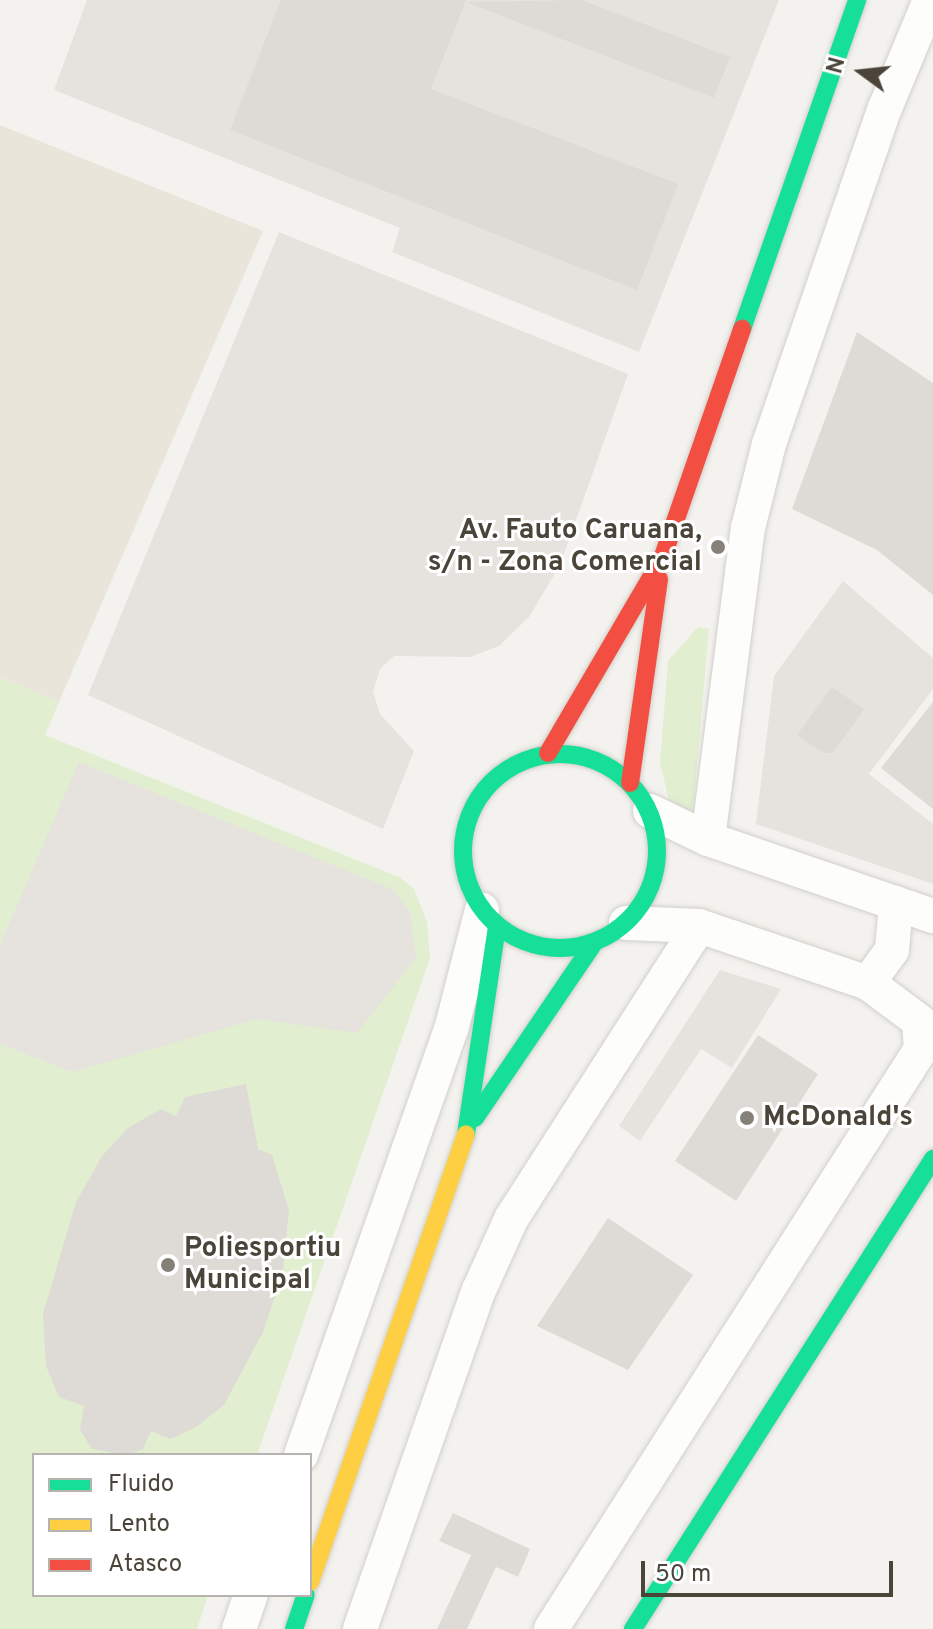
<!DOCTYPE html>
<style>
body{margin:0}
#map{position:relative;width:933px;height:1629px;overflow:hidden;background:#f4f2ee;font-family:Overpass,sans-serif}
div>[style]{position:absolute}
.education>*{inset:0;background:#eae5da}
.green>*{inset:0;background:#e1eecf}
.parking>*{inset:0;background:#e6e3df}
.building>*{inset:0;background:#dedbd6}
.roads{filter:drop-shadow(0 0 2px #d2d0cb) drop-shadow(0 0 2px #d2d0cb)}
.street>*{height:34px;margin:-17px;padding:0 17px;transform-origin:17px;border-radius:17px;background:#fdfdfc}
.fast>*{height:18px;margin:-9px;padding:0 9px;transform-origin:9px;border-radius:9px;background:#16e098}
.fast>.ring{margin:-9px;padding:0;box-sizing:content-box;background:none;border:18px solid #16e098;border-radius:50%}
.slow>*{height:18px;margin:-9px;padding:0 9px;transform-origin:9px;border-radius:9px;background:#ffcf43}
.jam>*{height:18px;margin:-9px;padding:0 9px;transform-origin:9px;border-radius:9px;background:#f24e42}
.dots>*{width:22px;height:22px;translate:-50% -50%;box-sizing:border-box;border:4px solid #fff;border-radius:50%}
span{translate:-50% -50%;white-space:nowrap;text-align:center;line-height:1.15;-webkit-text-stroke:6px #fff;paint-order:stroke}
.poi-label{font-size:28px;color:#4b4439;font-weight:700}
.right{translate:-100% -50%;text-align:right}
.left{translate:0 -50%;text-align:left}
.legend{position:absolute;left:32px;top:1453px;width:280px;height:144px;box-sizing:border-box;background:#fff;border:2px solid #b7b4b0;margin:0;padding:10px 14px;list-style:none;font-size:24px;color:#4b4439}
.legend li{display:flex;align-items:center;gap:16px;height:40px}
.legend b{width:40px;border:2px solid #b7b4b0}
.north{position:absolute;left:821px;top:32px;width:80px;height:80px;-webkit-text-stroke:6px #fff;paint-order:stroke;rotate:285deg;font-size:22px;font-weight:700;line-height:32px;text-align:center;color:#4b4439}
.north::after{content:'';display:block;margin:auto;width:28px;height:36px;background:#4b4439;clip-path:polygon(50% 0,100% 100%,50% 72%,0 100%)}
.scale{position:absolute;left:641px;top:1561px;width:252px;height:36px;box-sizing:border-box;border:4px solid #4b4439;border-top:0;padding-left:10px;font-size:24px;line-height:28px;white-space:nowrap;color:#4b4439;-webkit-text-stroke:6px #fff;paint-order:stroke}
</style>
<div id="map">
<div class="education">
<div style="clip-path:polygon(0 125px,263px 231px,59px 702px,0 677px)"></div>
</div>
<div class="green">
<div style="clip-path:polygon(698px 627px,709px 629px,693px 810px,681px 809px,669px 800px,660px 763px,668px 661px)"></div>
<div style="clip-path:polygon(0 677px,59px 702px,45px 735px,399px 877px,414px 889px,427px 922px,430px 958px,257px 1455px,34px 1455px,34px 1595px,208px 1595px,197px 1629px,0 1629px)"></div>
</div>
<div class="parking">
<div style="clip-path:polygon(87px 0,779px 0,639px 352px,392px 252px,400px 228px,54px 90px)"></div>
<div style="clip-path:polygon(279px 232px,628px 374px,560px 565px,529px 617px,499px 646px,470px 657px,394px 656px,380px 669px,373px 692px,380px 714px,414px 751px,383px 829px,88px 695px)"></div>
<div style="clip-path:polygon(843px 581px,933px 658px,933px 689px,869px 774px,933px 824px,933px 884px,756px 824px,774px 676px)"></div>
<div style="clip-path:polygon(79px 762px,392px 889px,410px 912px,416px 958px,357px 1033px,256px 1019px,73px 1072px,0 1044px,0 945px)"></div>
<div style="clip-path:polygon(720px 970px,781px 989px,732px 1068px,701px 1049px,640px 1141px,619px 1126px)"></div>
</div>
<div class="building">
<div style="clip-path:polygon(281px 0,466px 0,431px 89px,678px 184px,637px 290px,230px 130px)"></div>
<div style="clip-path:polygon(582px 0,730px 57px,714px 98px,466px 2px)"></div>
<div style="clip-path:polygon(857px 332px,933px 383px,933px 595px,877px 550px,792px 509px)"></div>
<div style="clip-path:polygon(832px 687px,864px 709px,833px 753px,823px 753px,797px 735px)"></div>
<div style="clip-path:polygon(933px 702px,933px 809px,881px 768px)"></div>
<div style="clip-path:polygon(758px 1035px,818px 1074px,736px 1201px,675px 1161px)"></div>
<div style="clip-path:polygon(246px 1084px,258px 1149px,272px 1155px,289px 1210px,283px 1271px,263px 1332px,224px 1405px,196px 1427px,170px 1439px,151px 1431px,143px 1449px,128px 1455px,92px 1449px,80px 1430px,84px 1406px,59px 1397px,46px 1366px,43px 1314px,76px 1202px,102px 1156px,128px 1128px,161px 1109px,176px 1116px,185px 1097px)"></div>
<div style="clip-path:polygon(608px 1218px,693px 1275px,628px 1370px,537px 1326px)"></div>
<div style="clip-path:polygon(453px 1513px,530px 1549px,518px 1577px,496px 1567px,467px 1629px,437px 1629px,471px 1555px,439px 1541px)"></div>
</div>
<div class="roads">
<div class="street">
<div style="left:650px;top:811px;width:64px;rotate:25.8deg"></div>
<div style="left:708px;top:839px;width:238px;rotate:18.9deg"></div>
<div style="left:708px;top:839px;width:314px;rotate:-82.7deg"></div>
<div style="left:748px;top:528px;width:87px;rotate:-76deg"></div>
<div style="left:769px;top:444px;width:355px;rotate:-71deg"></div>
<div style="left:885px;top:108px;width:117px;rotate:-67.4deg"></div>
<div style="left:626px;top:923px;width:73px;rotate:2.4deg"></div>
<div style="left:699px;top:926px;width:178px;rotate:18.6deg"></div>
<div style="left:868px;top:983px;width:64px;rotate:36.7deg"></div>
<div style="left:919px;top:1021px;width:26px;rotate:86deg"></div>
<div style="left:868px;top:983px;width:41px;rotate:-54deg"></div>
<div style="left:892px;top:950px;width:47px;rotate:-85.1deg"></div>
<div style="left:301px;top:1455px;width:455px;rotate:-70.6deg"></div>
<div style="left:452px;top:1026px;width:120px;rotate:-75.5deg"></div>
<div style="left:239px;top:1629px;width:36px;rotate:-71deg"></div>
<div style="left:360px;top:1629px;width:359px;rotate:-70.7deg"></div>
<div style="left:479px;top:1290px;width:78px;rotate:-65.7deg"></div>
<div style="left:511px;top:1219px;width:348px;rotate:-57.3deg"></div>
<div style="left:551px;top:1629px;width:710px;rotate:-57.47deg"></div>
</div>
<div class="fast">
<div style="left:742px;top:329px;width:349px;rotate:-70.7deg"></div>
<div class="ring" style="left:463px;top:754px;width:176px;height:176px"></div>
<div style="left:475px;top:1118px;width:212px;rotate:-55.8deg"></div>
<div style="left:466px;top:1134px;width:209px;rotate:-81.5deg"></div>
<div style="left:294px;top:1629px;width:36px;rotate:-71deg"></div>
<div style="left:633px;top:1629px;width:558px;rotate:-57.45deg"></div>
</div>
<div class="slow">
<div style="left:310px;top:1582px;width:474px;rotate:-70.8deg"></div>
</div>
<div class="jam">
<div style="left:548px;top:753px;width:225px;rotate:-59.6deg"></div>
<div style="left:662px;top:559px;width:244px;rotate:-70.8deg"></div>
<div style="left:630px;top:783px;width:206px;rotate:-81.9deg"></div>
</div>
</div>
<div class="dots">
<div style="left:718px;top:547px;background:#868178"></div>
<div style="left:747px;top:1118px;background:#868178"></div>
<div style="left:168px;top:1265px;background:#868178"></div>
</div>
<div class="poi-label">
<span class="right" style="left:702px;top:547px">Av. Fauto Caruana,<br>s/n - Zona Comercial</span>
<span class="left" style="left:763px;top:1118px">McDonald's</span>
<span class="left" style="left:184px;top:1265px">Poliesportiu<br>Municipal</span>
</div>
<ul class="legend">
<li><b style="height:10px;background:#16e098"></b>Fluido</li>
<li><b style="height:10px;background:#ffcf43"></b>Lento</li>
<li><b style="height:10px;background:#f24e42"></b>Atasco</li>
</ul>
<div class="north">N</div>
<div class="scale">50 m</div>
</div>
